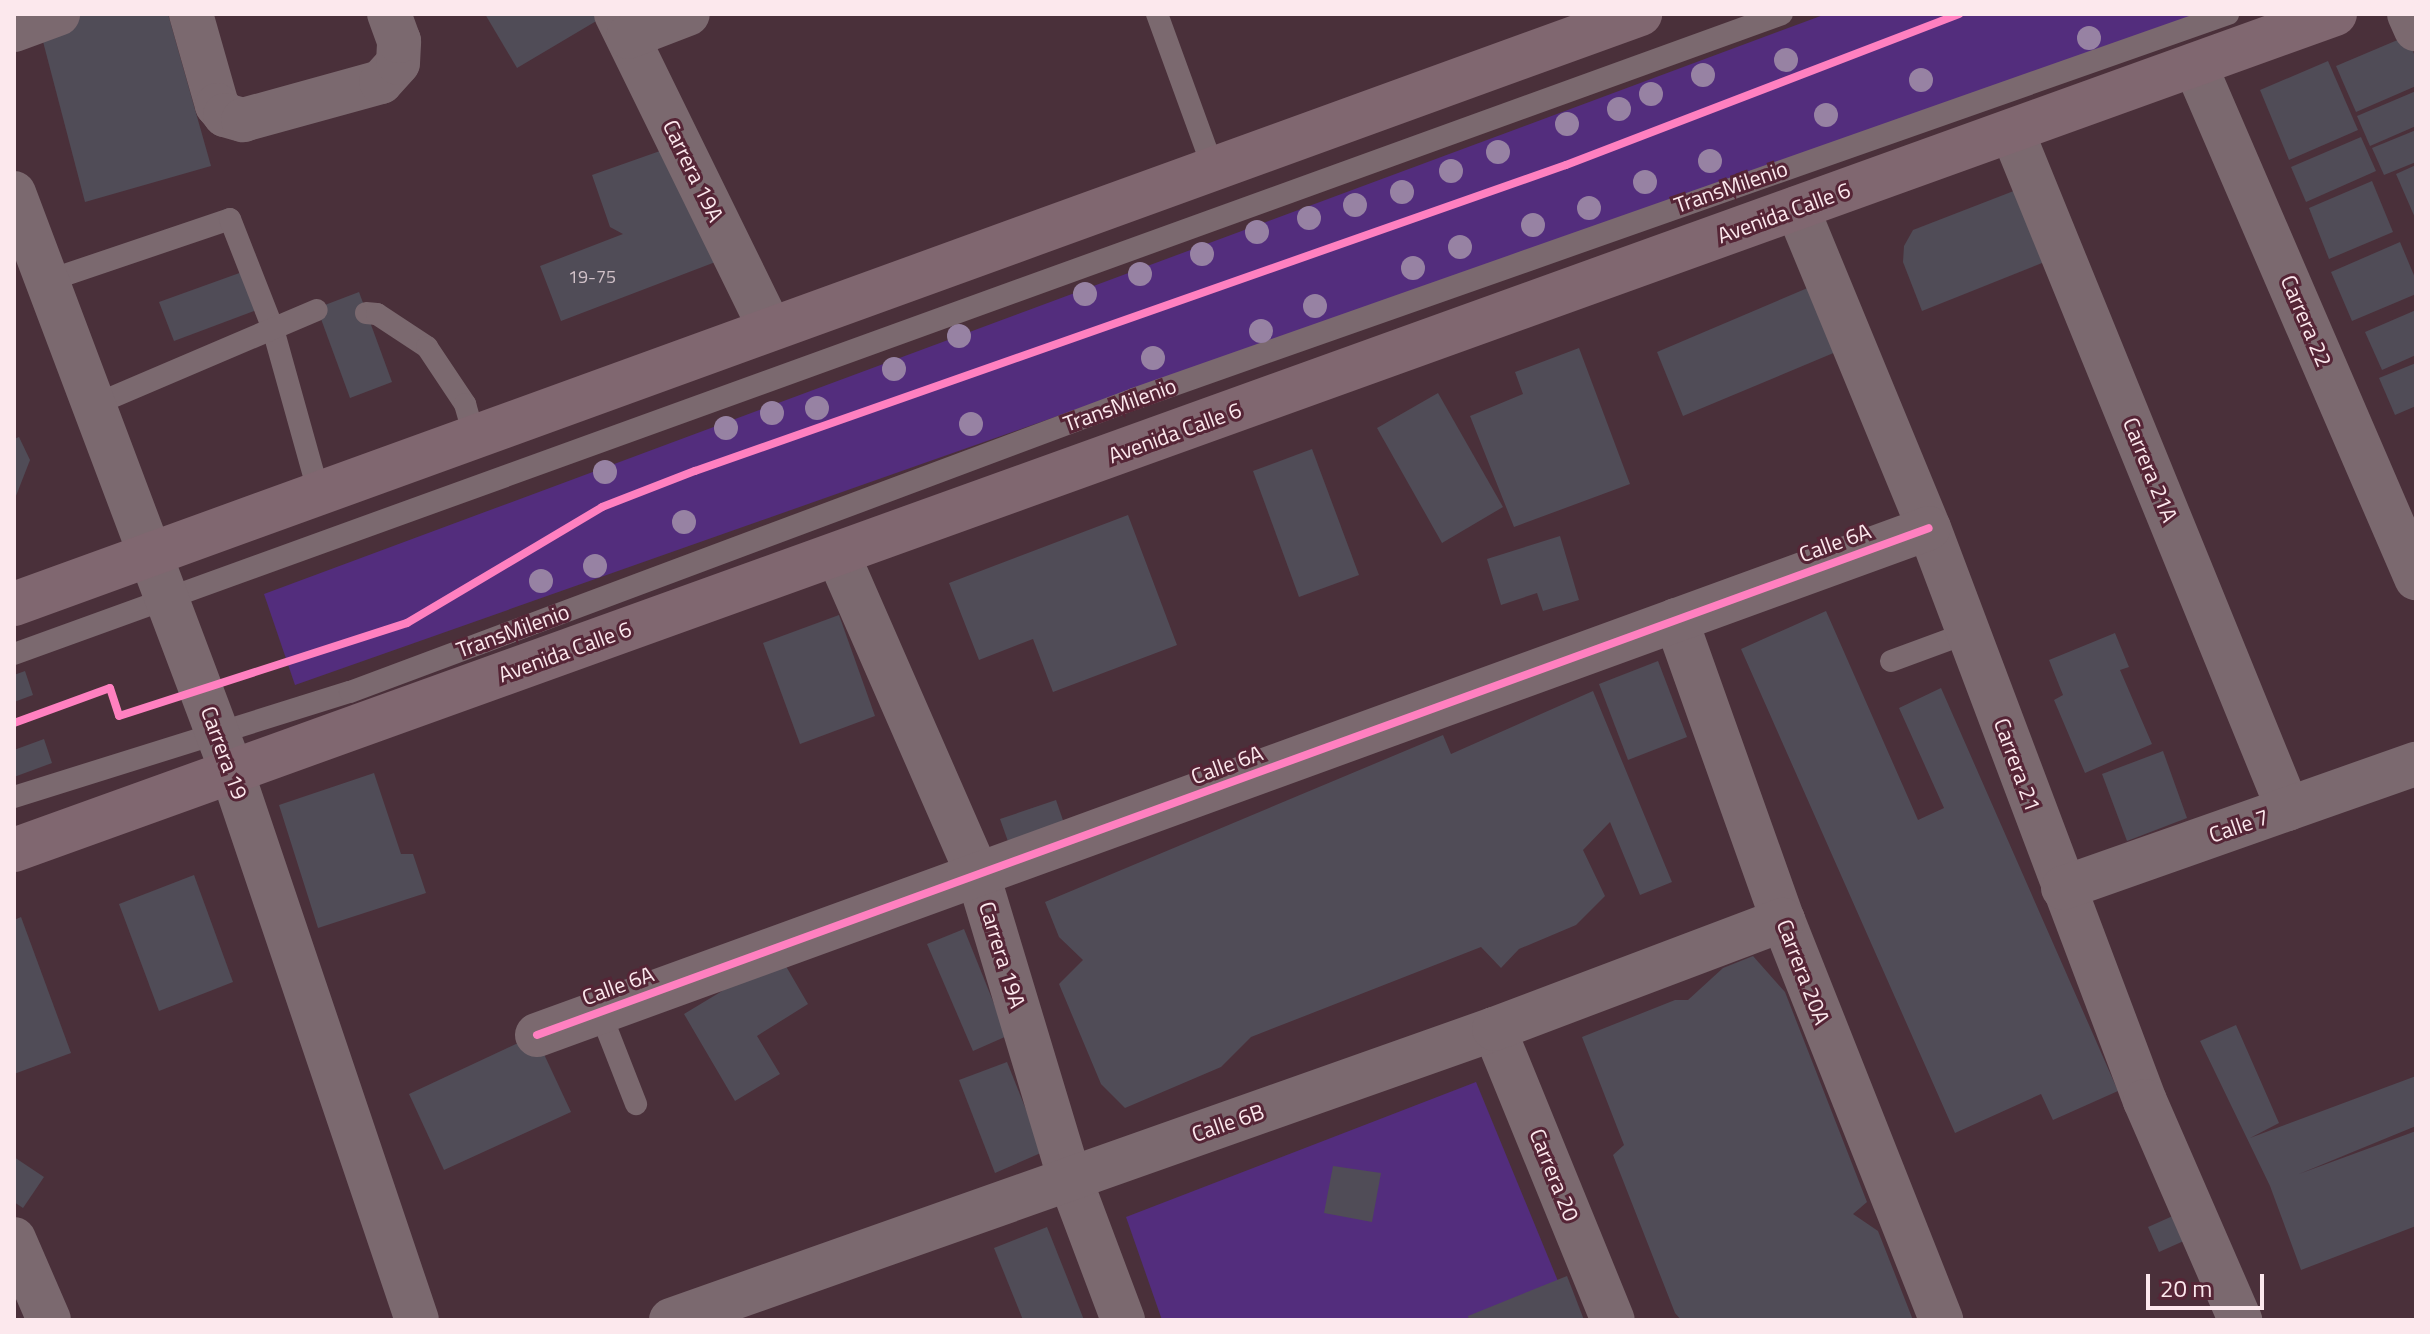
<!DOCTYPE html>
<style>
body{margin:0}
#map{position:relative;width:2430px;height:1334px;overflow:hidden;background:#4a303a;font-family:"Titillium Web",sans-serif}
div>[style]{position:absolute}
.green>*{inset:0;background:#532d7d}
.building>*{inset:0;background:#504c57}
.service>*{height:22px;margin:-11px;padding:0 11px;transform-origin:11px;border-radius:11px;background:#7b696f}
.minor>*{height:44px;margin:-22px;padding:0 22px;transform-origin:22px;border-radius:22px;background:#7b696f}
.tertiary>*{height:44px;margin:-22px;padding:0 22px;transform-origin:22px;border-radius:22px;background:#7b696f}
.primary>*{height:44px;margin:-22px;padding:0 22px;transform-origin:22px;border-radius:22px;background:#806770}
.cycleway>*{height:8px;margin:-4px;padding:0 4px;transform-origin:4px;border-radius:4px;background:#ff80c0}
.trees>*{width:24px;height:24px;margin:-12px;border-radius:50%;background:#9782a3}
span{translate:-50% -50%;white-space:nowrap;text-align:center;line-height:1.15;-webkit-text-stroke:6px #552536;paint-order:stroke}
.number-label{font-size:18px;color:#d1c1c8}
.number-label span{-webkit-text-stroke-width:0}
.street-label{font-size:22px;color:#fce8ed}
.frame{position:absolute;inset:0;border:16px solid #fce8ed;pointer-events:none}
.scale{position:absolute;left:2146px;top:1274px;width:118px;height:36px;box-sizing:border-box;border:4px solid #fce8ed;border-top:0;padding-left:10px;font-size:24px;line-height:28px;white-space:nowrap;color:#fce8ed;-webkit-text-stroke:6px #552536;paint-order:stroke}
</style>
<div id="map">
<div class="green">
<div style="clip-path:polygon(1826px 14px,2197px 14px,295px 685px,264px 594px)"></div>
<div style="clip-path:polygon(1476px 1082px,1574px 1320px,1162px 1320px,1126px 1217px)"></div>
</div>
<div class="building">
<div style="clip-path:polygon(83px 14px,168px 14px,211px 166px,85px 202px,40px 30px)"></div>
<div style="clip-path:polygon(485px 14px,595px 14px,598px 20px,517px 68px)"></div>
<div style="clip-path:polygon(2407px 36px,2416px 59px,2416px 86px,2356px 112px,2336px 66px)"></div>
<div style="clip-path:polygon(2328px 61px,2358px 130px,2289px 160px,2260px 90px)"></div>
<div style="clip-path:polygon(2416px 91px,2416px 126px,2370px 146px,2357px 116px)"></div>
<div style="clip-path:polygon(2416px 130px,2416px 162px,2384px 175px,2372px 148px)"></div>
<div style="clip-path:polygon(2361px 137px,2376px 171px,2306px 202px,2291px 167px)"></div>
<div style="clip-path:polygon(677px 145px,718px 261px,561px 321px,540px 266px,623px 234px,610px 227px,592px 175px)"></div>
<div style="clip-path:polygon(2416px 165px,2416px 220px,2396px 174px)"></div>
<div style="clip-path:polygon(2372px 181px,2393px 232px,2329px 259px,2309px 208px)"></div>
<div style="clip-path:polygon(2024px 187px,2052px 259px,1922px 311px,1903px 262px,1904px 246px,1913px 230px)"></div>
<div style="clip-path:polygon(2400px 242px,2416px 280px,2416px 294px,2352px 321px,2331px 272px)"></div>
<div style="clip-path:polygon(245px 271px,259px 309px,174px 341px,159px 302px)"></div>
<div style="clip-path:polygon(1817px 284px,1843px 349px,1683px 416px,1657px 352px)"></div>
<div style="clip-path:polygon(359px 292px,392px 382px,350px 398px,317px 308px)"></div>
<div style="clip-path:polygon(2416px 310px,2416px 355px,2382px 370px,2365px 332px)"></div>
<div style="clip-path:polygon(1579px 348px,1630px 484px,1514px 527px,1470px 416px,1523px 394px,1515px 372px)"></div>
<div style="clip-path:polygon(2416px 363px,2416px 406px,2395px 415px,2379px 378px)"></div>
<div style="clip-path:polygon(1438px 393px,1503px 507px,1442px 543px,1377px 428px)"></div>
<div style="clip-path:polygon(19px 437px,30px 460px,14px 501px,14px 439px)"></div>
<div style="clip-path:polygon(1312px 449px,1359px 575px,1299px 597px,1253px 471px)"></div>
<div style="clip-path:polygon(1128px 515px,1177px 645px,1053px 692px,1033px 639px,979px 660px,949px 583px)"></div>
<div style="clip-path:polygon(1560px 536px,1579px 600px,1543px 611px,1537px 593px,1501px 605px,1487px 559px)"></div>
<div style="clip-path:polygon(1826px 611px,1918px 820px,1944px 808px,1899px 708px,1941px 688px,2118px 1091px,2053px 1120px,2041px 1094px,1955px 1133px,1741px 649px)"></div>
<div style="clip-path:polygon(839px 615px,875px 716px,800px 744px,763px 643px)"></div>
<div style="clip-path:polygon(2115px 633px,2129px 667px,2120px 670px,2152px 744px,2085px 773px,2054px 700px,2063px 695px,2049px 660px)"></div>
<div style="clip-path:polygon(1658px 661px,1687px 737px,1628px 760px,1599px 684px)"></div>
<div style="clip-path:polygon(25px 671px,33px 695px,14px 702px,14px 675px)"></div>
<div style="clip-path:polygon(1593px 691px,1672px 882px,1640px 895px,1610px 822px,1583px 850px,1605px 896px,1576px 925px,1519px 949px,1501px 968px,1481px 947px,1251px 1037px,1221px 1067px,1125px 1108px,1101px 1084px,1059px 984px,1083px 960px,1059px 937px,1045px 902px,1443px 735px,1451px 754px)"></div>
<div style="clip-path:polygon(44px 739px,52px 763px,14px 777px,14px 750px)"></div>
<div style="clip-path:polygon(2163px 751px,2187px 818px,2127px 841px,2102px 774px)"></div>
<div style="clip-path:polygon(374px 773px,401px 854px,413px 854px,426px 893px,318px 928px,279px 805px)"></div>
<div style="clip-path:polygon(1056px 800px,1066px 829px,1010px 847px,1000px 819px)"></div>
<div style="clip-path:polygon(194px 875px,233px 982px,159px 1011px,119px 904px)"></div>
<div style="clip-path:polygon(21px 917px,71px 1053px,14px 1074px,14px 920px)"></div>
<div style="clip-path:polygon(964px 929px,1007px 1036px,973px 1051px,927px 944px)"></div>
<div style="clip-path:polygon(780px 956px,808px 1004px,757px 1036px,780px 1074px,735px 1101px,684px 1014px)"></div>
<div style="clip-path:polygon(1753px 956px,1785px 992px,1867px 1202px,1853px 1214px,1878px 1231px,1913px 1320px,1681px 1320px,1675px 1313px,1613px 1155px,1624px 1145px,1582px 1037px,1675px 1000px,1688px 1000px,1723px 968px)"></div>
<div style="clip-path:polygon(2236px 1025px,2279px 1123px,2250px 1138px,2416px 1076px,2416px 1126px,2299px 1174px,2416px 1131px,2416px 1226px,2301px 1270px,2270px 1186px,2200px 1041px)"></div>
<div style="clip-path:polygon(535px 1035px,571px 1112px,444px 1170px,409px 1094px)"></div>
<div style="clip-path:polygon(1007px 1062px,1043px 1152px,995px 1173px,959px 1080px)"></div>
<div style="clip-path:polygon(14px 1157px,44px 1177px,23px 1208px,14px 1202px)"></div>
<div style="clip-path:polygon(1333px 1166px,1381px 1173px,1372px 1222px,1324px 1213px)"></div>
<div style="clip-path:polygon(2175px 1215px,2186px 1240px,2159px 1252px,2148px 1227px)"></div>
<div style="clip-path:polygon(1047px 1227px,1084px 1320px,1023px 1320px,994px 1248px)"></div>
<div style="clip-path:polygon(1567px 1276px,1584px 1320px,1469px 1320px,1468px 1316px)"></div>
</div>
<div class="service">
<div style="left:1157px;top:14px;width:164px;rotate:70deg"></div>
<div style="left:47px;top:281px;width:193px;rotate:-18.7deg"></div>
<div style="left:230px;top:219px;width:118px;rotate:68.6deg"></div>
<div style="left:273px;top:329px;width:171px;rotate:74.4deg"></div>
<div style="left:366px;top:313px;width:11px;rotate:5deg"></div>
<div style="left:377px;top:314px;width:60px;rotate:33.4deg"></div>
<div style="left:427px;top:347px;width:69px;rotate:56.3deg"></div>
<div style="left:465px;top:404px;width:35px;rotate:74deg"></div>
<div style="left:94px;top:405px;width:242px;rotate:-23.1deg"></div>
<div style="left:14px;top:654px;width:1880px;rotate:-19.9deg"></div>
<div style="left:1891px;top:661px;width:81px;rotate:-20.2deg"></div>
<div style="left:14px;top:797px;width:352px;rotate:-17.4deg"></div>
<div style="left:350px;top:692px;width:837px;rotate:-20.49deg"></div>
<div style="left:1134px;top:399px;width:1160px;rotate:-19.39deg"></div>
<div style="left:600px;top:1012px;width:99px;rotate:68.6deg"></div>
</div>
<div class="minor">
<div style="left:191px;top:14px;width:95px;rotate:74.1deg"></div>
<div style="left:217px;top:105px;width:13px;rotate:51deg"></div>
<div style="left:225px;top:115px;width:19px;rotate:16deg"></div>
<div style="left:243px;top:120px;width:143px;rotate:-15.4deg"></div>
<div style="left:381px;top:82px;width:25px;rotate:-48deg"></div>
<div style="left:398px;top:63px;width:22px;rotate:-87deg"></div>
<div style="left:399px;top:41px;width:29px;rotate:-110deg"></div>
<div style="left:616px;top:14px;width:350px;rotate:63.9deg"></div>
<div style="left:2409px;top:14px;width:17px;rotate:66deg"></div>
<div style="left:14px;top:30px;width:47px;rotate:-20deg"></div>
<div style="left:628px;top:37px;width:64px;rotate:-21deg"></div>
<div style="left:2195px;top:65px;width:559px;rotate:66.69deg"></div>
<div style="left:2012px;top:131px;width:732px;rotate:67.85deg"></div>
<div style="left:1797px;top:208px;width:346px;rotate:67.6deg"></div>
<div style="left:1929px;top:528px;width:612px;rotate:69.35deg"></div>
<div style="left:2145px;top:1101px;width:239px;rotate:66.5deg"></div>
<div style="left:838px;top:555px;width:349px;rotate:66.4deg"></div>
<div style="left:978px;top:875px;width:318px;rotate:73.2deg"></div>
<div style="left:1070px;top:1179px;width:151px;rotate:69.4deg"></div>
<div style="left:1676px;top:620px;width:319px;rotate:70.4deg"></div>
<div style="left:1783px;top:920px;width:430px;rotate:68.4deg"></div>
<div style="left:2063px;top:888px;width:374px;rotate:-19.4deg"></div>
<div style="left:1494px;top:1029px;width:314px;rotate:67.8deg"></div>
<div style="left:537px;top:1035px;width:1481px;rotate:-20.01deg"></div>
<div style="left:14px;top:1239px;width:88px;rotate:66.6deg"></div>
<div style="left:671px;top:1320px;width:873px;rotate:-19.47deg"></div>
<div style="left:1494px;top:1029px;width:309px;rotate:-20.7deg"></div>
</div>
<div class="tertiary">
<div style="left:14px;top:193px;width:619px;rotate:69.37deg"></div>
<div style="left:232px;top:772px;width:578px;rotate:71.35deg"></div>
</div>
<div class="primary">
<div style="left:14px;top:604px;width:1730px;rotate:-19.94deg"></div>
<div style="left:14px;top:850px;width:2467px;rotate:-19.81deg"></div>
</div>
<div class="cycleway">
<div style="left:14px;top:723px;width:102px;rotate:-20deg"></div>
<div style="left:110px;top:688px;width:29px;rotate:72deg"></div>
<div style="left:119px;top:716px;width:303px;rotate:-17.9deg"></div>
<div style="left:407px;top:623px;width:227px;rotate:-30.7deg"></div>
<div style="left:602px;top:507px;width:100px;rotate:-21.2deg"></div>
<div style="left:695px;top:471px;width:923px;rotate:-19.36deg"></div>
<div style="left:1566px;top:165px;width:421px;rotate:-21deg"></div>
<div style="left:537px;top:1035px;width:1481px;rotate:-20.01deg"></div>
</div>
<div class="trees">
<div style="left:2089px;top:38px"></div>
<div style="left:1786px;top:60px"></div>
<div style="left:1703px;top:75px"></div>
<div style="left:1921px;top:80px"></div>
<div style="left:1651px;top:94px"></div>
<div style="left:1619px;top:109px"></div>
<div style="left:1826px;top:115px"></div>
<div style="left:1567px;top:124px"></div>
<div style="left:1498px;top:152px"></div>
<div style="left:1710px;top:161px"></div>
<div style="left:1451px;top:171px"></div>
<div style="left:1645px;top:182px"></div>
<div style="left:1402px;top:192px"></div>
<div style="left:1355px;top:205px"></div>
<div style="left:1589px;top:208px"></div>
<div style="left:1309px;top:218px"></div>
<div style="left:1533px;top:225px"></div>
<div style="left:1257px;top:232px"></div>
<div style="left:1460px;top:247px"></div>
<div style="left:1202px;top:254px"></div>
<div style="left:1413px;top:268px"></div>
<div style="left:1140px;top:274px"></div>
<div style="left:1085px;top:294px"></div>
<div style="left:1315px;top:306px"></div>
<div style="left:1261px;top:331px"></div>
<div style="left:959px;top:336px"></div>
<div style="left:1153px;top:358px"></div>
<div style="left:894px;top:369px"></div>
<div style="left:817px;top:408px"></div>
<div style="left:772px;top:413px"></div>
<div style="left:971px;top:424px"></div>
<div style="left:726px;top:428px"></div>
<div style="left:605px;top:472px"></div>
<div style="left:684px;top:522px"></div>
<div style="left:595px;top:566px"></div>
<div style="left:541px;top:581px"></div>
</div>
<div class="number-label">
<span style="left:592px;top:277px">19-75</span>
</div>
<div class="street-label">
<span style="left:693px;top:171px;rotate:64deg">Carrera 19A</span>
<span style="left:1731px;top:187px;rotate:-19deg">TransMilenio</span>
<span style="left:1784px;top:213px;rotate:-20deg">Avenida Calle 6</span>
<span style="left:2306px;top:321px;rotate:67deg">Carrera 22</span>
<span style="left:1120px;top:405px;rotate:-20deg">TransMilenio</span>
<span style="left:1175px;top:433px;rotate:-20deg">Avenida Calle 6</span>
<span style="left:2150px;top:470px;rotate:68deg">Carrera 21A</span>
<span style="left:1835px;top:543px;rotate:-20deg">Calle 6A</span>
<span style="left:513px;top:631px;rotate:-20deg">TransMilenio</span>
<span style="left:565px;top:652px;rotate:-20deg">Avenida Calle 6</span>
<span style="left:224px;top:753px;rotate:70deg">Carrera 19</span>
<span style="left:1227px;top:765px;rotate:-20deg">Calle 6A</span>
<span style="left:2017px;top:765px;rotate:70deg">Carrera 21</span>
<span style="left:2239px;top:826px;rotate:-19deg">Calle 7</span>
<span style="left:1002px;top:955px;rotate:73deg">Carrera 19A</span>
<span style="left:1803px;top:972px;rotate:69deg">Carrera 20A</span>
<span style="left:618px;top:986px;rotate:-20deg">Calle 6A</span>
<span style="left:1228px;top:1123px;rotate:-19deg">Calle 6B</span>
<span style="left:1554px;top:1175px;rotate:68deg">Carrera 20</span>
</div>
<div class="frame"></div>
<div class="scale">20 m</div>
</div>
